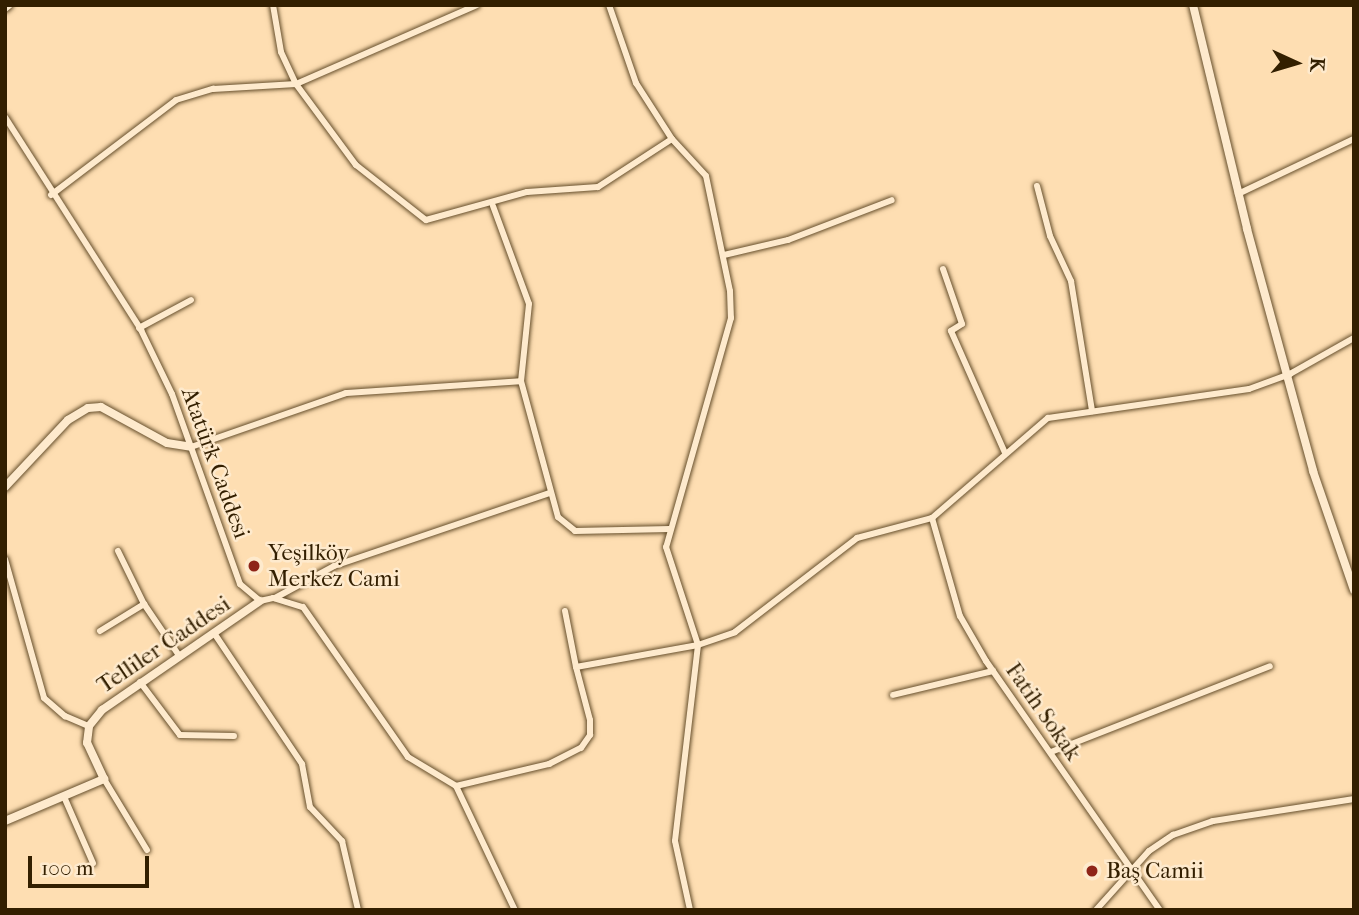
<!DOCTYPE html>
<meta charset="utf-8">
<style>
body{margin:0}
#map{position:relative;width:1359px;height:915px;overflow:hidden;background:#fedeb2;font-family:"IM FELL French Canon",serif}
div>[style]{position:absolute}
.roads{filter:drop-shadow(0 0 2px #664f2c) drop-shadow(0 0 2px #664f2c)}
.minor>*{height:6px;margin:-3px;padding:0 3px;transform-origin:3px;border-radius:3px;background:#feeacd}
.tertiary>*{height:8px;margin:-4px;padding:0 4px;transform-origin:4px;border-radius:4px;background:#feeacd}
.dots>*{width:19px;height:19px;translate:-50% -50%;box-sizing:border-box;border:4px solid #feeacd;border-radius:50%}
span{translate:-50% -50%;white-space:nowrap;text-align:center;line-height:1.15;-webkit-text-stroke:5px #feeacd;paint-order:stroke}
.street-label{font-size:23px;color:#331f00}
.poi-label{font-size:23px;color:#331f00}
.left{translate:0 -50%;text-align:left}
.frame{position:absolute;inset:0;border:7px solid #331f00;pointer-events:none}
.north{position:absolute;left:1261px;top:28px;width:70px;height:70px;-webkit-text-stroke:5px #feeacd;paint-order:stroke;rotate:94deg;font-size:19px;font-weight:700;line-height:28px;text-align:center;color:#331f00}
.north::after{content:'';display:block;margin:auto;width:24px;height:32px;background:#331f00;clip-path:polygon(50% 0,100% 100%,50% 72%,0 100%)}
.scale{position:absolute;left:28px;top:856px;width:121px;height:32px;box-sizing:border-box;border:4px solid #331f00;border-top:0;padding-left:9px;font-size:21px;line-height:24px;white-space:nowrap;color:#331f00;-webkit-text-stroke:5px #feeacd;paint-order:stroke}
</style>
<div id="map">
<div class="roads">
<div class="minor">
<div style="left:273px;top:5px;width:48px;rotate:80.3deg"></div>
<div style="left:281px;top:52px;width:35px;rotate:65deg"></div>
<div style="left:296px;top:84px;width:101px;rotate:53.5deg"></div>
<div style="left:356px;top:165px;width:89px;rotate:38.2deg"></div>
<div style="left:426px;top:220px;width:105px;rotate:-15.5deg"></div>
<div style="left:527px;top:192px;width:71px;rotate:-4deg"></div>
<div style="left:598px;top:187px;width:88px;rotate:-33deg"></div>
<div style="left:609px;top:5px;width:83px;rotate:70.9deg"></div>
<div style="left:636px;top:83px;width:67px;rotate:57.3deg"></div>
<div style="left:672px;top:139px;width:50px;rotate:47.4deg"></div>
<div style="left:706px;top:176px;width:117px;rotate:78.2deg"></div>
<div style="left:730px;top:291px;width:27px;rotate:88deg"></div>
<div style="left:731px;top:318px;width:238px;rotate:105.8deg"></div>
<div style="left:666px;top:547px;width:103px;rotate:71.9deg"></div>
<div style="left:698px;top:645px;width:197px;rotate:96.7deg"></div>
<div style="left:675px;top:841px;width:71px;rotate:77.7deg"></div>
<div style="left:5px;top:9px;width:6px;rotate:-39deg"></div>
<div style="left:5px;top:117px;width:253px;rotate:57.4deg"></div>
<div style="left:141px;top:330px;width:71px;rotate:64.2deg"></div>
<div style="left:172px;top:394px;width:202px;rotate:70.3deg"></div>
<div style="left:240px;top:584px;width:26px;rotate:40deg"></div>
<div style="left:260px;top:601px;width:13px;rotate:-13deg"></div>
<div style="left:273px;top:598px;width:31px;rotate:17deg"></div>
<div style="left:303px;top:607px;width:183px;rotate:55deg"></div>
<div style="left:408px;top:757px;width:56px;rotate:31.1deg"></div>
<div style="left:456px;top:786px;width:137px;rotate:64.6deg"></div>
<div style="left:1037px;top:186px;width:52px;rotate:75.4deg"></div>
<div style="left:1050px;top:236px;width:50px;rotate:65deg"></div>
<div style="left:1071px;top:281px;width:132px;rotate:80.8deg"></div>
<div style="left:1238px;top:194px;width:128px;rotate:-25.4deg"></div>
<div style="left:51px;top:195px;width:157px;rotate:-37.2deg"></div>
<div style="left:176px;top:100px;width:39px;rotate:-17deg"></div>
<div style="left:213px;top:89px;width:83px;rotate:-3.4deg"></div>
<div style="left:296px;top:84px;width:197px;rotate:-23.6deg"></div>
<div style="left:493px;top:206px;width:104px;rotate:69.8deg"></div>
<div style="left:529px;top:304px;width:77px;rotate:95.9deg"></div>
<div style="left:521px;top:381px;width:141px;rotate:74.8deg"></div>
<div style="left:558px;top:517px;width:22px;rotate:39deg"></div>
<div style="left:575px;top:531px;width:95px;rotate:-1.2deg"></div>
<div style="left:724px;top:255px;width:66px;rotate:-13.2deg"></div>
<div style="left:788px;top:240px;width:111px;rotate:-21deg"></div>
<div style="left:943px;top:269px;width:58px;rotate:70.9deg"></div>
<div style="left:962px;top:324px;width:13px;rotate:148deg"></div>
<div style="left:951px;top:331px;width:133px;rotate:66.1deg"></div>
<div style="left:139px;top:328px;width:59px;rotate:-28.3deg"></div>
<div style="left:191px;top:447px;width:164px;rotate:-19.2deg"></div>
<div style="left:346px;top:393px;width:175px;rotate:-3.9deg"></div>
<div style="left:932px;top:518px;width:102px;rotate:74.1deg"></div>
<div style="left:960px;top:616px;width:52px;rotate:60deg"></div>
<div style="left:986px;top:661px;width:304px;rotate:55.1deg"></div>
<div style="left:118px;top:551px;width:59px;rotate:63.9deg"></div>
<div style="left:144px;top:604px;width:60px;rotate:55.8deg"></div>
<div style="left:5px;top:559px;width:144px;rotate:74.3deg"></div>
<div style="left:44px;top:698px;width:28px;rotate:41deg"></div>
<div style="left:65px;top:716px;width:26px;rotate:23deg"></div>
<div style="left:275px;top:598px;width:67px;rotate:-28.5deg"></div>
<div style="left:334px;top:566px;width:228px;rotate:-18.7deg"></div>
<div style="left:565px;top:611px;width:57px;rotate:78.9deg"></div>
<div style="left:100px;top:631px;width:52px;rotate:-31.5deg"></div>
<div style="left:214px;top:633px;width:158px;rotate:56.1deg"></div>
<div style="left:302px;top:764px;width:44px;rotate:79.5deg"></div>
<div style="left:310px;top:807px;width:47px;rotate:46.7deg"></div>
<div style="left:342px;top:841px;width:71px;rotate:76.9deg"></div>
<div style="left:140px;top:682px;width:66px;rotate:53deg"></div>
<div style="left:180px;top:735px;width:54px;rotate:1.1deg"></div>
<div style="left:893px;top:695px;width:103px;rotate:-13.5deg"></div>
<div style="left:1051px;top:752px;width:235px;rotate:-21.4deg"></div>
<div style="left:104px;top:779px;width:83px;rotate:58.8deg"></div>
<div style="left:456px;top:786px;width:96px;rotate:-13.3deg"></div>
<div style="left:549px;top:764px;width:36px;rotate:-27deg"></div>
<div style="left:581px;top:748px;width:16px;rotate:-55deg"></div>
<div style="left:590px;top:735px;width:15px;rotate:-90deg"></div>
<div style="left:590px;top:720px;width:55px;rotate:-104.8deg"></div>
<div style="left:576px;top:667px;width:124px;rotate:-10.2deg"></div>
<div style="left:698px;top:645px;width:39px;rotate:-19deg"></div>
<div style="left:735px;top:632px;width:154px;rotate:-37.6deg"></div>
<div style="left:857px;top:538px;width:78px;rotate:-14.9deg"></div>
<div style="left:932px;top:518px;width:153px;rotate:-40.8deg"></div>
<div style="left:1048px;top:418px;width:203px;rotate:-8.2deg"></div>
<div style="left:1249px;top:389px;width:44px;rotate:-20.1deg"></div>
<div style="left:1290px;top:374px;width:73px;rotate:-29.4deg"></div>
<div style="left:65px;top:799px;width:70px;rotate:66.4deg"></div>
<div style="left:1096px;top:910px;width:79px;rotate:-48.1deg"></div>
<div style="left:1149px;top:851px;width:29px;rotate:-34deg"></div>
<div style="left:1173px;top:835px;width:42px;rotate:-19.3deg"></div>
<div style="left:1213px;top:821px;width:143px;rotate:-8.9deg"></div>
</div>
<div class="tertiary">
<div style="left:1193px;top:5px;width:230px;rotate:76.4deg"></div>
<div style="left:1247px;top:229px;width:251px;rotate:74.7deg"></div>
<div style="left:1313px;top:471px;width:126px;rotate:71deg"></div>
<div style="left:5px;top:487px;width:92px;rotate:-46.8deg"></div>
<div style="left:68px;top:420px;width:23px;rotate:-31deg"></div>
<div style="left:88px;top:408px;width:13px;rotate:-4deg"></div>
<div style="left:101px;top:407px;width:75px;rotate:28.6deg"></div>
<div style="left:167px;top:443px;width:24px;rotate:9deg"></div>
<div style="left:5px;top:821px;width:108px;rotate:-23deg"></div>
<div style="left:104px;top:779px;width:40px;rotate:-115deg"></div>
<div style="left:87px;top:743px;width:17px;rotate:-83deg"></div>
<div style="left:89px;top:726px;width:21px;rotate:-51deg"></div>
<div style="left:102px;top:710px;width:192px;rotate:-34.6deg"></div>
</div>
</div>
<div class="dots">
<div style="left:254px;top:566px;background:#8f2418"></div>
<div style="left:1092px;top:871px;background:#8f2418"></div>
</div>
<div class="street-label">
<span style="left:215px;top:463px;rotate:70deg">Atatürk Caddesi</span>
<span style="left:164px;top:645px;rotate:-34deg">Telliler Caddesi</span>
<span style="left:1043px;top:712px;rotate:55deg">Fatih Sokak</span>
</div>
<div class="poi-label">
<span class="left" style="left:268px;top:566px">Yeşilköy<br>Merkez Cami</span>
<span class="left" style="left:1106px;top:871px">Baş Camii</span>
</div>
<div class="frame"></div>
<div class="north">K</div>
<div class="scale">100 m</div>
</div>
